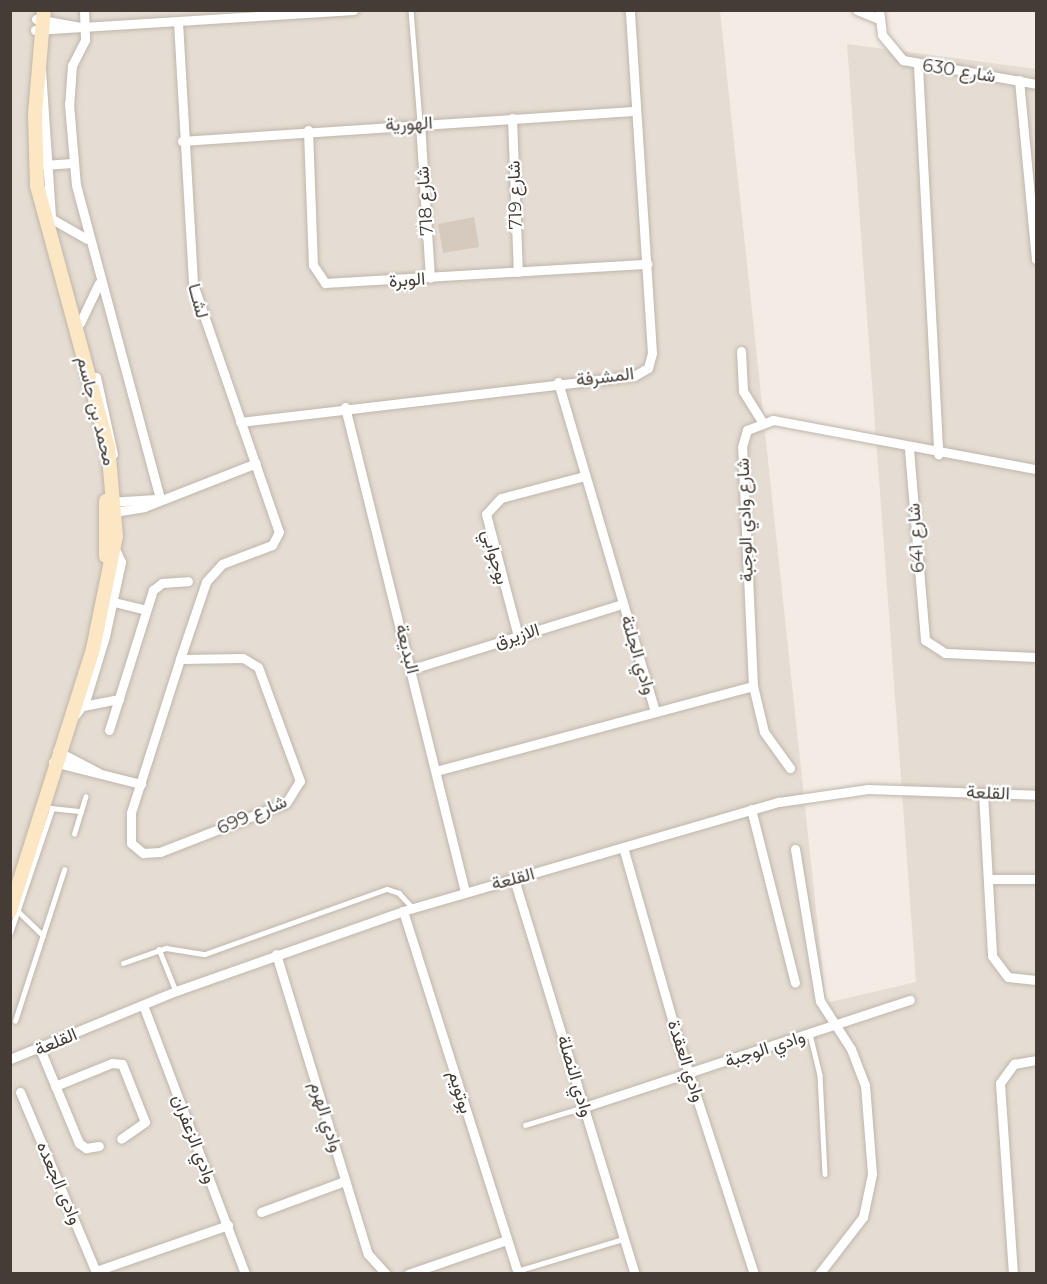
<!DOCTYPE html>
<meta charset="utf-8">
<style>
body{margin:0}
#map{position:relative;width:1047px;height:1284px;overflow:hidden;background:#f2ece5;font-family:Montserrat,Vazirmatn,sans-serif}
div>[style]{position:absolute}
.residential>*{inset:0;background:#e5ddd3}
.building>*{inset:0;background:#d6c9be}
.roads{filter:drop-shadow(0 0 2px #bfb5ab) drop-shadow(0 0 2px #bfb5ab)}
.lane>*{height:4.5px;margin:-2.25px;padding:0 2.25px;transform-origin:2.25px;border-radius:2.25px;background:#fff}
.street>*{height:9px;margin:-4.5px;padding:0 4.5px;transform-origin:4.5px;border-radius:4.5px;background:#fff}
.secondary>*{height:14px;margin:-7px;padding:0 7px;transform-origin:7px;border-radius:7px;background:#fce7c5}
span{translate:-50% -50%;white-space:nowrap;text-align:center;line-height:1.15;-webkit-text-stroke:4.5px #fff;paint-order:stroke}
.street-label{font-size:18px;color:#443c35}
.frame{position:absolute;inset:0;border:12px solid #443c35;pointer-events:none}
</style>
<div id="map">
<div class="residential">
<div style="clip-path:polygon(10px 11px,720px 11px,826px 1003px,916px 982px,847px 44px,1036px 69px,1036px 1273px,11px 1273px)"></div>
</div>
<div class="building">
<div style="clip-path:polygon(474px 217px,479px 247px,443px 253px,438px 224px)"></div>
</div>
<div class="roads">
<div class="lane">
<div style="left:411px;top:10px;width:113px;rotate:85.4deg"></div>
<div style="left:51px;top:808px;width:30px;rotate:6deg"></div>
<div style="left:74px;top:834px;width:39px;rotate:-73deg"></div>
<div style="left:18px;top:911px;width:35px;rotate:44deg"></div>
<div style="left:10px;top:933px;width:131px;rotate:-71.3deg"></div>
<div style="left:159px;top:949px;width:45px;rotate:68deg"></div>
<div style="left:123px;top:963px;width:46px;rotate:-19.2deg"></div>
<div style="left:166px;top:948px;width:39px;rotate:9deg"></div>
<div style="left:205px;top:954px;width:193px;rotate:-19.7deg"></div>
<div style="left:387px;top:889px;width:13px;rotate:18deg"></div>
<div style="left:399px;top:893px;width:21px;rotate:47deg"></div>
<div style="left:15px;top:1021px;width:159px;rotate:-72deg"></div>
<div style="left:810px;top:1034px;width:42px;rotate:76.3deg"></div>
<div style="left:820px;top:1075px;width:99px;rotate:87.1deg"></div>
<div style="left:525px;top:1125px;width:62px;rotate:-17deg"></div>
<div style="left:517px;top:1271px;width:111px;rotate:-16.8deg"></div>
</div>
<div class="street">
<div style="left:84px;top:10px;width:30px;rotate:88deg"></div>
<div style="left:85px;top:40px;width:28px;rotate:117deg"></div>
<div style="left:72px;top:65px;width:39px;rotate:94deg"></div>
<div style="left:69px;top:104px;width:81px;rotate:85.1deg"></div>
<div style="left:76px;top:185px;width:324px;rotate:75deg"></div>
<div style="left:857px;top:10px;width:24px;rotate:22deg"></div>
<div style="left:879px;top:10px;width:25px;rotate:83deg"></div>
<div style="left:882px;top:35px;width:33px;rotate:50deg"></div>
<div style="left:903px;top:60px;width:135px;rotate:10.2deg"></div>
<div style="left:36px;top:19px;width:45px;rotate:10.3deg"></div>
<div style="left:178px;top:22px;width:262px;rotate:86.7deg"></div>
<div style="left:193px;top:284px;width:262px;rotate:70.9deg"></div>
<div style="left:279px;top:532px;width:15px;rotate:118deg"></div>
<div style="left:272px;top:545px;width:53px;rotate:159.2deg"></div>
<div style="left:222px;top:564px;width:24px;rotate:132deg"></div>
<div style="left:206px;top:582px;width:81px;rotate:108.7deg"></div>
<div style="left:180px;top:659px;width:162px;rotate:107.7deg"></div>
<div style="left:131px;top:813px;width:30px;rotate:90deg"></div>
<div style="left:131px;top:843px;width:16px;rotate:40deg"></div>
<div style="left:143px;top:853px;width:17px;rotate:-3deg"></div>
<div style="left:160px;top:852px;width:135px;rotate:-21.3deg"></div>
<div style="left:286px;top:803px;width:26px;rotate:-58deg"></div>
<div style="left:300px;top:781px;width:121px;rotate:-110.2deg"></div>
<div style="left:258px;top:667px;width:17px;rotate:-149deg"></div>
<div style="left:243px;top:658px;width:63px;rotate:179.1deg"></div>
<div style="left:35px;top:30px;width:319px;rotate:-3.6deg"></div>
<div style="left:918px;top:66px;width:389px;rotate:87deg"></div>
<div style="left:41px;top:70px;width:146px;rotate:86.1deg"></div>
<div style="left:1019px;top:80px;width:180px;rotate:84.6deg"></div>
<div style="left:512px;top:118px;width:154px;rotate:87.8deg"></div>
<div style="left:420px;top:123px;width:155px;rotate:86.3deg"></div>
<div style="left:308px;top:130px;width:135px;rotate:87.9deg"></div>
<div style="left:313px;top:265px;width:22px;rotate:56deg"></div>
<div style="left:325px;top:283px;width:323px;rotate:-3.4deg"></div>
<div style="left:182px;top:141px;width:455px;rotate:-3.8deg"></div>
<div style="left:43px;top:165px;width:30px;rotate:-4deg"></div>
<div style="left:52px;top:219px;width:40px;rotate:29.7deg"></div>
<div style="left:80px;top:323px;width:44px;rotate:-64.6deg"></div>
<div style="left:741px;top:351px;width:40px;rotate:87.1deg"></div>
<div style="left:743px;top:391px;width:36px;rotate:58deg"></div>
<div style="left:96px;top:377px;width:79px;rotate:77.6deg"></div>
<div style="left:558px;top:382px;width:343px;rotate:73.6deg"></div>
<div style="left:345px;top:407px;width:500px;rotate:76.1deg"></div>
<div style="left:240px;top:422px;width:397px;rotate:-6.7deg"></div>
<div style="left:634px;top:376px;width:16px;rotate:-30deg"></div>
<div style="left:648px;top:368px;width:16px;rotate:-75deg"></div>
<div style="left:652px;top:353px;width:344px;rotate:-93.7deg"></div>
<div style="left:909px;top:449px;width:192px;rotate:85.2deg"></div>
<div style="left:925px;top:640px;width:24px;rotate:33deg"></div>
<div style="left:945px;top:653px;width:91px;rotate:2.5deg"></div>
<div style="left:108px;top:502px;width:48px;rotate:-3.6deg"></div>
<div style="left:108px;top:513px;width:36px;rotate:-9deg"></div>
<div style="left:144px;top:507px;width:120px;rotate:-21.4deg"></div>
<div style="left:114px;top:602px;width:33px;rotate:14deg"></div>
<div style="left:518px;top:636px;width:126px;rotate:-104.7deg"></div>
<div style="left:486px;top:514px;width:22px;rotate:-47deg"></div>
<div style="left:501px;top:498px;width:86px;rotate:-14.8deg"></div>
<div style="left:412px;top:669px;width:220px;rotate:-17.2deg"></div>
<div style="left:83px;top:706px;width:37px;rotate:-11deg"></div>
<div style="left:75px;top:715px;width:16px;rotate:-52deg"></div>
<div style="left:85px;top:702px;width:69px;rotate:-73.1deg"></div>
<div style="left:105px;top:636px;width:76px;rotate:-77.8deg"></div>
<div style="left:121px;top:562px;width:14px;rotate:-115deg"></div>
<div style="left:109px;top:730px;width:147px;rotate:-72.6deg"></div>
<div style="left:153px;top:590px;width:11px;rotate:-38deg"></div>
<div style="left:162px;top:583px;width:26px;rotate:-4deg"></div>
<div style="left:57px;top:751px;width:47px;rotate:27.6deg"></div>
<div style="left:53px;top:762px;width:91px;rotate:14deg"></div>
<div style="left:790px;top:768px;width:44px;rotate:-125.8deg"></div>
<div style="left:764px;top:732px;width:47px;rotate:-103.4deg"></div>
<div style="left:753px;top:686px;width:239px;rotate:-92.6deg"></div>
<div style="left:742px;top:447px;width:18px;rotate:-74deg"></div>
<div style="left:747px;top:430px;width:28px;rotate:-21deg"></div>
<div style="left:773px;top:420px;width:268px;rotate:10.6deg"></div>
<div style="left:436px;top:771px;width:328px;rotate:-15deg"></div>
<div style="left:983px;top:793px;width:163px;rotate:86.8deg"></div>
<div style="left:992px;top:956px;width:26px;rotate:53deg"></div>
<div style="left:1008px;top:977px;width:28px;rotate:6deg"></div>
<div style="left:751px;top:809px;width:179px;rotate:75.8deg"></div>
<div style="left:623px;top:847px;width:198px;rotate:74.1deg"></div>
<div style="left:677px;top:1037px;width:249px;rotate:72deg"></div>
<div style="left:795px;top:849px;width:154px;rotate:80.7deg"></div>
<div style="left:820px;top:1001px;width:57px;rotate:57.1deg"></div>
<div style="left:851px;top:1049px;width:39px;rotate:69deg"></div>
<div style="left:865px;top:1085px;width:89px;rotate:85.5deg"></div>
<div style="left:872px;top:1174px;width:44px;rotate:101.8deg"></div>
<div style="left:863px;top:1217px;width:72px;rotate:127.7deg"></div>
<div style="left:514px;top:879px;width:413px;rotate:73deg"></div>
<div style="left:988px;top:879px;width:48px"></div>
<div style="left:403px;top:911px;width:381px;rotate:72.4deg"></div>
<div style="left:276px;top:954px;width:314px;rotate:73deg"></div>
<div style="left:368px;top:1254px;width:27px;rotate:48deg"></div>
<div style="left:143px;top:1005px;width:288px;rotate:69.2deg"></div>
<div style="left:40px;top:1049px;width:102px;rotate:67.5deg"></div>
<div style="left:79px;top:1143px;width:9px;rotate:36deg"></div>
<div style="left:86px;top:1148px;width:13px;rotate:-9deg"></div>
<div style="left:10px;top:1059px;width:179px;rotate:-22.3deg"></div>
<div style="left:176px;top:991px;width:241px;rotate:-19.4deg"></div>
<div style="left:403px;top:911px;width:391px;rotate:-16.2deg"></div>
<div style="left:779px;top:802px;width:90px;rotate:-8.3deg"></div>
<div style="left:868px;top:789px;width:168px;rotate:2deg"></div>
<div style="left:55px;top:1086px;width:61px;rotate:-22deg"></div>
<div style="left:112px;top:1063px;width:10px;rotate:6deg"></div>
<div style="left:122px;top:1064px;width:62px;rotate:68.4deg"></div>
<div style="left:145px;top:1122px;width:29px;rotate:145deg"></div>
<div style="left:20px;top:1092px;width:198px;rotate:67.1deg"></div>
<div style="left:584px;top:1107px;width:343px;rotate:-18.2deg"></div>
<div style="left:261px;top:1212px;width:90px;rotate:-20.3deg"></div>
<div style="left:96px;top:1271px;width:140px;rotate:-19.2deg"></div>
<div style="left:408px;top:1274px;width:105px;rotate:-19deg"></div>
<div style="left:1013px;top:1274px;width:191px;rotate:-93.9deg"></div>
<div style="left:1000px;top:1083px;width:24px;rotate:-54deg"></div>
<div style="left:1014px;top:1064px;width:22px;rotate:-10deg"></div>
</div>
<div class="secondary">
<div style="left:106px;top:501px;width:55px;rotate:90deg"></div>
<div style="left:10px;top:911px;width:275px;rotate:-72.4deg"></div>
<div style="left:93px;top:649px;width:115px;rotate:-78.5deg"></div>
<div style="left:116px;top:536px;width:89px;rotate:-95.1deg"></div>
<div style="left:108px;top:447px;width:270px;rotate:-105.2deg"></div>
<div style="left:37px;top:186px;width:72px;rotate:-91.6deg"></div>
<div style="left:35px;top:114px;width:104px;rotate:-85.1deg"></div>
</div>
</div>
<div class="street-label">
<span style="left:959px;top:71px;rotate:9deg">شارع 630</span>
<span style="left:409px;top:124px;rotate:-3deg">الهورية</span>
<span style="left:515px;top:195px;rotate:-92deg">شارع 719</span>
<span style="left:425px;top:201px;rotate:-94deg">شارع 718</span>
<span style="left:407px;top:280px;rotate:-4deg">الوبرة</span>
<span style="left:198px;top:301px;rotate:75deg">لشــا</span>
<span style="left:605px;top:377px;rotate:-7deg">المشرفة</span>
<span style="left:96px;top:411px;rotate:76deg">محمد بن جاسم</span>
<span style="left:745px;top:520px;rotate:-92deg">شارع وادي الوجبة</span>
<span style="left:916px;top:538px;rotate:-94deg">شارع 641</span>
<span style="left:495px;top:557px;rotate:74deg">بوجوابي</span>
<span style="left:517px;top:636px;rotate:-17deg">الازيرق</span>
<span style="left:407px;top:649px;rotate:76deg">البديعة</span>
<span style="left:638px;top:655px;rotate:73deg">وادي الجلتة</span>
<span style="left:988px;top:793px;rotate:2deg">القلعة</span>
<span style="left:252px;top:815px;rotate:-23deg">شارع 699</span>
<span style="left:513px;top:879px;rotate:-15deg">القلعة</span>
<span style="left:56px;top:1042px;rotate:-23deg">القلعة</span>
<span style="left:765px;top:1049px;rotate:-18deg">وادي الوجبة</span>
<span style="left:686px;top:1061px;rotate:72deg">وادي العقدة</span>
<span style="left:575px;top:1076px;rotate:73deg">وادي النصلة</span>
<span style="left:460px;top:1092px;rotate:73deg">بوتويم</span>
<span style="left:326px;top:1117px;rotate:73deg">وادي الهرم</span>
<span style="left:194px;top:1139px;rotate:69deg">وادي الزعفران</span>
<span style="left:59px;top:1183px;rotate:67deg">وادى الجعده</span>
</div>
<div class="frame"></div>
</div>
